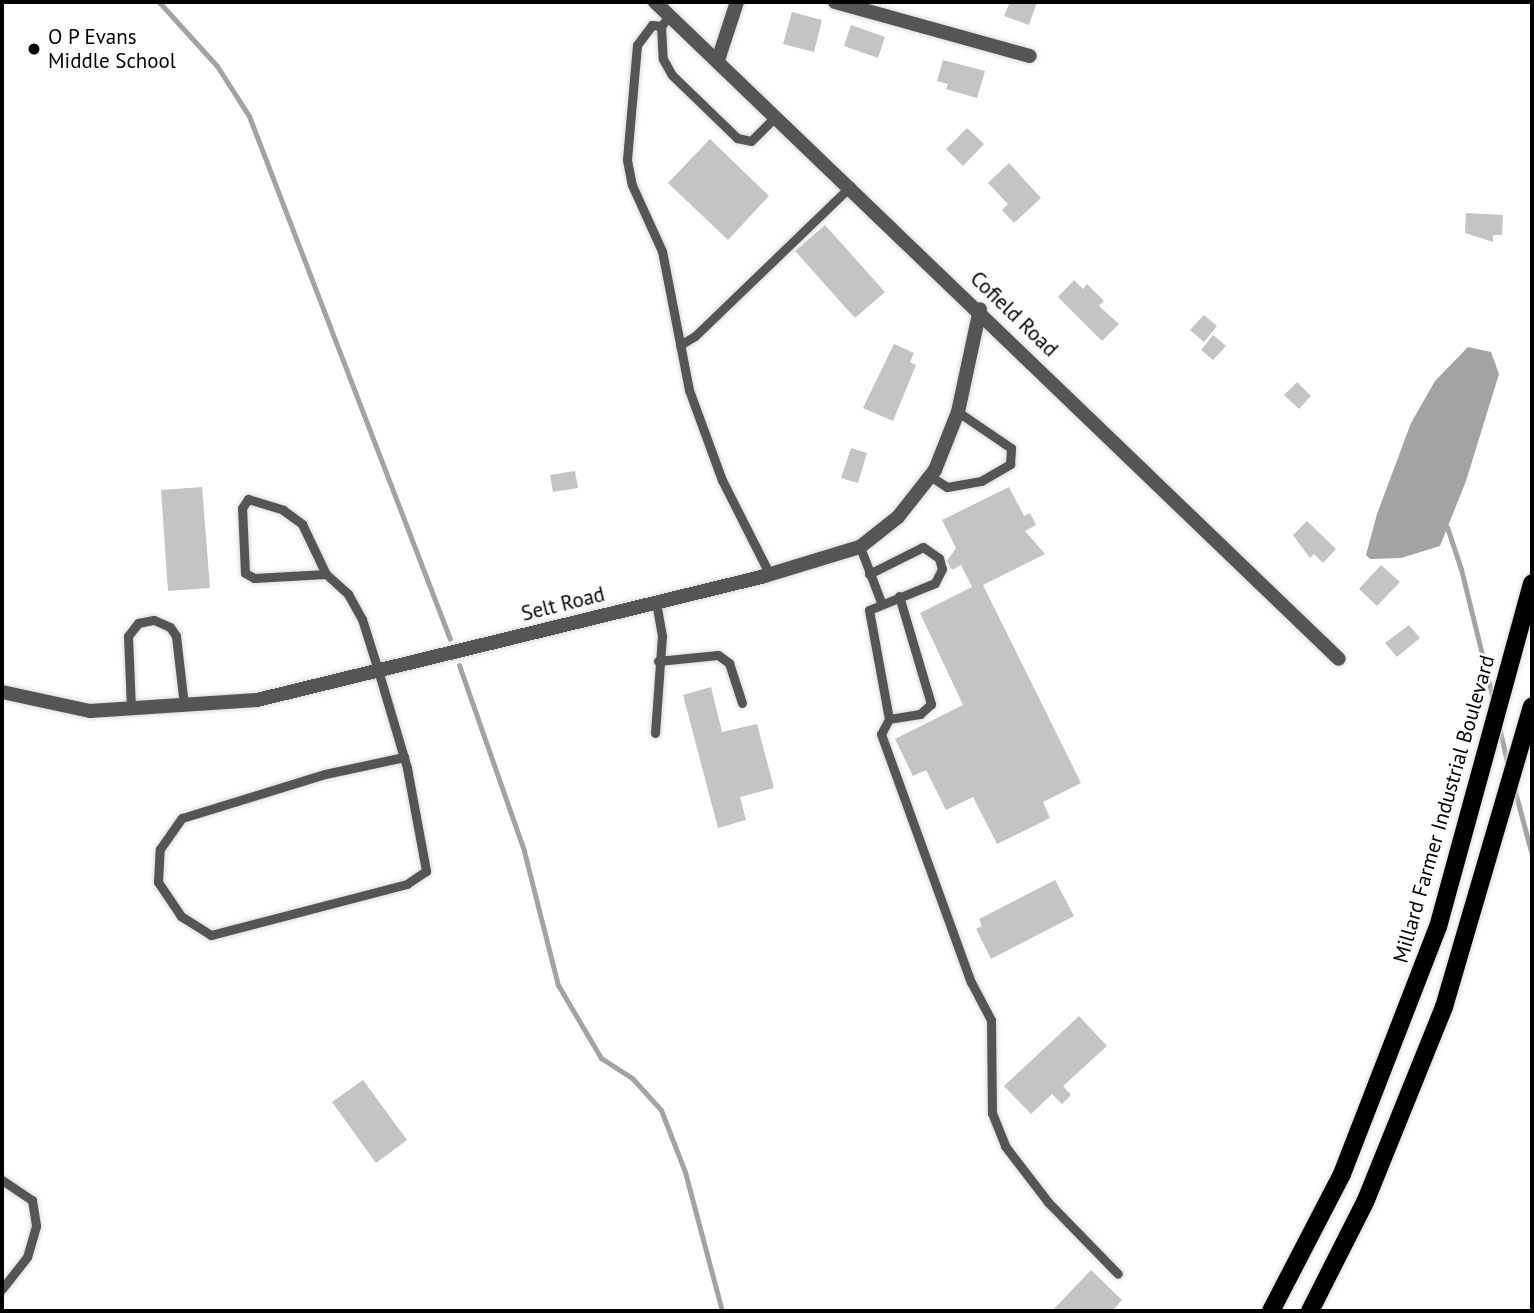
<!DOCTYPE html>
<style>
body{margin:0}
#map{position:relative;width:1534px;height:1313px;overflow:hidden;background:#fff;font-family:"PT Sans",sans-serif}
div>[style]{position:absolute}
.water>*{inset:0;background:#a3a3a3}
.stream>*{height:5px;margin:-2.5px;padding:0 2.5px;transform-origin:2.5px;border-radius:2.5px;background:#a3a3a3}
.building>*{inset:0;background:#c4c4c4}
.roads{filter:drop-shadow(0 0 2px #dbdbdb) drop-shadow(0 0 2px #dbdbdb)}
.lane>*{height:9px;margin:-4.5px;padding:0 4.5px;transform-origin:4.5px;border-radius:4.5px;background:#555}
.street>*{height:14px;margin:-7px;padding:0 7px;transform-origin:7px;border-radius:7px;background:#555}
.primary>*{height:18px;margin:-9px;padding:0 9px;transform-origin:9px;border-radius:9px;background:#000}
.dots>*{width:19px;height:19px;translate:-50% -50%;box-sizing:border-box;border:4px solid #fff;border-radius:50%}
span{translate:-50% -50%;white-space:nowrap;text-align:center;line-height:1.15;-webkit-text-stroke:5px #fff;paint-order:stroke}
.poi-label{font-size:21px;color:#000}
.left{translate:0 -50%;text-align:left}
.street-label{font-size:21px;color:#000}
.frame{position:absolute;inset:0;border:4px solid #000;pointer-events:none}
</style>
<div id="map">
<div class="water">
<div style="clip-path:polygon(1468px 347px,1491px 352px,1499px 374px,1466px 481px,1440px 546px,1401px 558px,1370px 559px,1366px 555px,1377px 514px,1411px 423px,1435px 381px)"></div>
</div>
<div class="stream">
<div style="left:159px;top:2px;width:86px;rotate:47.8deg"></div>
<div style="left:217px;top:66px;width:59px;rotate:57.4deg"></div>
<div style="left:249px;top:116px;width:560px;rotate:68.98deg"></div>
<div style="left:1447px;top:527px;width:44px;rotate:71.6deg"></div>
<div style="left:1461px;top:569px;width:138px;rotate:76.2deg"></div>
<div style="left:459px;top:665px;width:197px;rotate:70.7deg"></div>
<div style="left:524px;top:851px;width:138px;rotate:75.8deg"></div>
<div style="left:558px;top:985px;width:85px;rotate:59.5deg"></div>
<div style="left:601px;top:1058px;width:38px;rotate:33deg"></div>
<div style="left:633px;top:1079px;width:42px;rotate:47.9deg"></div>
<div style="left:661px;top:1110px;width:66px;rotate:68.8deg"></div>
<div style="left:685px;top:1172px;width:144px;rotate:75.1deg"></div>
<div style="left:1499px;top:727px;width:39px;rotate:77deg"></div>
<div style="left:1514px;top:788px;width:69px;rotate:75deg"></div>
</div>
<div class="building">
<div style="clip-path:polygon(1010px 2px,1037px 2px,1029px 25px,1004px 16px)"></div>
<div style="clip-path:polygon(792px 12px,822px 20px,814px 52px,783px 44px)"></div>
<div style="clip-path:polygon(851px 25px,885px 37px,878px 58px,844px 46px)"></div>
<div style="clip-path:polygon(943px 60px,985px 71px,977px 98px,946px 89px,948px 84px,937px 81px)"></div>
<div style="clip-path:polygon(967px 128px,984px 144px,963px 166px,946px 149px)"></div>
<div style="clip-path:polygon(710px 139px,769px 196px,728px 240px,668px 183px)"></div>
<div style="clip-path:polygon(1009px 163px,1041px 198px,1014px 223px,1002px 210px,1008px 204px,988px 183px)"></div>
<div style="clip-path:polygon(1466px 213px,1503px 215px,1502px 235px,1493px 235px,1493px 242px,1465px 233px)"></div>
<div style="clip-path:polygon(825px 225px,885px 292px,855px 318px,795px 251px)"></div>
<div style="clip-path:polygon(1074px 280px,1083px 289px,1087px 284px,1104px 301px,1099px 306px,1119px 324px,1102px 341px,1058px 297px)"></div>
<div style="clip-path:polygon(1204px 315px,1217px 326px,1204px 342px,1190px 330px)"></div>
<div style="clip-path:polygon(1213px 335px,1226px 346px,1213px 360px,1201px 350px)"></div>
<div style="clip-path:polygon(894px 344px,914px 353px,910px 362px,916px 365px,893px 421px,863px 408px)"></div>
<div style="clip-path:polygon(1297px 382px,1311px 396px,1299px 409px,1284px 395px)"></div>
<div style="clip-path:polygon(851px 448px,867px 453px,858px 483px,841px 478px)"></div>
<div style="clip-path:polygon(575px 471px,578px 488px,553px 492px,550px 475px)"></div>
<div style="clip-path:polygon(202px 487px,210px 588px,168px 591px,161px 490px)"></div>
<div style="clip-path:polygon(1009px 487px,1024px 516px,1030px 513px,1036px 525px,1025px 531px,1045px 554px,983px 585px,1081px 783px,1043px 802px,1050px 818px,997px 844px,973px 797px,946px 810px,926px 770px,913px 776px,895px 739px,963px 705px,920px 613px,972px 587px,961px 565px,952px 570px,947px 561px,956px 548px,942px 520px)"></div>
<div style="clip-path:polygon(1307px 521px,1336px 549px,1323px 563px,1314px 554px,1310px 558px,1293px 535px)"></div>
<div style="clip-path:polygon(1381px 565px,1400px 582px,1377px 606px,1359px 589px)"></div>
<div style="clip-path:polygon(1409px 625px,1420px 638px,1397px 657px,1385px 643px)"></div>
<div style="clip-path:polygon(711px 687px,722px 732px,757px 724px,774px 788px,740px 797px,746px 820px,718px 828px,683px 695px)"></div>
<div style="clip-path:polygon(1055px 880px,1074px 916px,991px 959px,976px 929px,982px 926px,979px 919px)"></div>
<div style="clip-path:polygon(1079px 1016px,1107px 1046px,1063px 1086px,1071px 1095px,1062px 1104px,1052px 1094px,1031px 1114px,1004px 1086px)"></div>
<div style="clip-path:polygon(363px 1080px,407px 1140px,376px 1163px,332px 1102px)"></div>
<div style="clip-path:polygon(1091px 1270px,1122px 1300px,1112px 1311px,1052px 1311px)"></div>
</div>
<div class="roads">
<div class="lane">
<div style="left:670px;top:15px;width:14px;rotate:129deg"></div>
<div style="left:661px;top:26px;width:9px;rotate:-174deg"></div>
<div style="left:652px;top:25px;width:25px;rotate:127deg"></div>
<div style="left:637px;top:45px;width:115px;rotate:95deg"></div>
<div style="left:627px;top:160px;width:25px;rotate:79deg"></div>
<div style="left:632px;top:185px;width:72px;rotate:65.6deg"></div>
<div style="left:662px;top:251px;width:142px;rotate:79deg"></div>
<div style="left:689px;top:390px;width:96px;rotate:69.9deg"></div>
<div style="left:722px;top:480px;width:106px;rotate:63.2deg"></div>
<div style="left:661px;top:26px;width:33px;rotate:87deg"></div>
<div style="left:663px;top:59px;width:18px;rotate:61deg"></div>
<div style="left:672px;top:75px;width:91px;rotate:44.1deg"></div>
<div style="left:737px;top:138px;width:14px;rotate:12deg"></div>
<div style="left:751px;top:141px;width:35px;rotate:-45deg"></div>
<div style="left:680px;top:345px;width:17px;rotate:-31deg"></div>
<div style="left:695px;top:336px;width:216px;rotate:-43.9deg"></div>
<div style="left:930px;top:476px;width:20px;rotate:33deg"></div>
<div style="left:947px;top:487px;width:35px;rotate:-10deg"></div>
<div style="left:981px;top:481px;width:34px;rotate:-30deg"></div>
<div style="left:1010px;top:464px;width:16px;rotate:-86deg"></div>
<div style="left:1011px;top:448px;width:64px;rotate:-145.8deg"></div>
<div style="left:860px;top:547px;width:59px;rotate:69.1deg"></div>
<div style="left:326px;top:574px;width:72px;rotate:176.8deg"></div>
<div style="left:254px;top:578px;width:10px;rotate:-151deg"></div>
<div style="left:245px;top:573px;width:65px;rotate:-92.6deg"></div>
<div style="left:242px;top:508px;width:11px;rotate:-56deg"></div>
<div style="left:248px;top:499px;width:37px;rotate:17deg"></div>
<div style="left:283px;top:510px;width:24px;rotate:36deg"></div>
<div style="left:302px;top:524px;width:55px;rotate:64.4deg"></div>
<div style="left:326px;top:574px;width:30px;rotate:42deg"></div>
<div style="left:348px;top:594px;width:29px;rotate:61deg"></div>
<div style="left:362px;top:619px;width:53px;rotate:72.6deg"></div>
<div style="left:378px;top:670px;width:102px;rotate:73.5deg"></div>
<div style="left:407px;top:768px;width:105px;rotate:79.5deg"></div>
<div style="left:426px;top:871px;width:23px;rotate:146deg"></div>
<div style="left:407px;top:884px;width:203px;rotate:165.4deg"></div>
<div style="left:211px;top:935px;width:36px;rotate:-148deg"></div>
<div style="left:181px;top:916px;width:41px;rotate:-124.1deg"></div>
<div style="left:158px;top:882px;width:33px;rotate:-87deg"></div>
<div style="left:160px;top:849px;width:38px;rotate:-55deg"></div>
<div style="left:182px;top:818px;width:150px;rotate:-17.1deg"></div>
<div style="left:325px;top:774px;width:81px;rotate:-12.1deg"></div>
<div style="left:869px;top:574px;width:60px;rotate:-26.6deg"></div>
<div style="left:923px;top:547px;width:19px;rotate:35deg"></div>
<div style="left:939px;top:558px;width:11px;rotate:75deg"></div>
<div style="left:942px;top:569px;width:16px;rotate:117deg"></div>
<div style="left:935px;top:583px;width:71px;rotate:157.8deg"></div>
<div style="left:869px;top:610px;width:111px;rotate:79.6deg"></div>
<div style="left:899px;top:596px;width:113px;rotate:73.5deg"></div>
<div style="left:931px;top:704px;width:15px;rotate:138deg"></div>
<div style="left:920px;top:714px;width:31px;rotate:171deg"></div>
<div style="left:889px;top:719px;width:17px;rotate:118deg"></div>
<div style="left:881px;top:734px;width:264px;rotate:70.1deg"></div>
<div style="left:971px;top:982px;width:43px;rotate:62.2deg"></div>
<div style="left:991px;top:1020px;width:93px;rotate:89.4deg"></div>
<div style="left:992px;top:1113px;width:35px;rotate:68deg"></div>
<div style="left:1005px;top:1146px;width:71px;rotate:52.5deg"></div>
<div style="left:1048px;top:1202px;width:100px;rotate:45.8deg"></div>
<div style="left:658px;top:661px;width:60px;rotate:-5.7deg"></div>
<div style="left:718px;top:655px;width:14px;rotate:36deg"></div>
<div style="left:729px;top:663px;width:42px;rotate:72deg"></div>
<div style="left:131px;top:708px;width:72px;rotate:-92.4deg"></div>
<div style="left:128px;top:636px;width:16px;rotate:-52deg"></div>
<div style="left:138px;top:623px;width:16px;rotate:-11deg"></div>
<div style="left:154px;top:620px;width:17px;rotate:24deg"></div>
<div style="left:170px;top:627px;width:11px;rotate:56deg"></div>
<div style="left:176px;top:636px;width:69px;rotate:83.4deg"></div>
<div style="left:655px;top:733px;width:97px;rotate:-85.9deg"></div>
<div style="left:662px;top:636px;width:34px;rotate:-100deg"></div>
<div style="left:2px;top:1180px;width:36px;rotate:34deg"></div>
<div style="left:32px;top:1200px;width:26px;rotate:81deg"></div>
<div style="left:36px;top:1226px;width:32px;rotate:106deg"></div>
<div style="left:27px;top:1257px;width:41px;rotate:128deg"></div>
</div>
<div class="street">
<div style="left:655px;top:2px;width:948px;rotate:43.85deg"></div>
<div style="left:835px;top:2px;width:202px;rotate:15.5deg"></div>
<div style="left:718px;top:60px;width:61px;rotate:-71.9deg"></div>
<div style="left:2px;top:692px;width:90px;rotate:12.2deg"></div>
<div style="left:90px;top:711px;width:167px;rotate:-3.8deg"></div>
<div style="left:257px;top:700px;width:519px;rotate:-13.71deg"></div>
<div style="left:761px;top:577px;width:103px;rotate:-16.9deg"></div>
<div style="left:860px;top:547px;width:48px;rotate:-38.3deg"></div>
<div style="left:898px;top:517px;width:60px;rotate:-51.8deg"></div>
<div style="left:935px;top:470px;width:62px;rotate:-68.4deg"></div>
<div style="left:958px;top:412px;width:105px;rotate:-77.9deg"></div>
</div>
<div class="primary">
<div style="left:1271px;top:1311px;width:154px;rotate:-62.6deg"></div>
<div style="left:1342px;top:1174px;width:265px;rotate:-68.8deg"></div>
<div style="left:1438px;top:927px;width:356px;rotate:-74.7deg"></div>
<div style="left:1310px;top:1311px;width:124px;rotate:-63.2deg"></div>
<div style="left:1366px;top:1200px;width:208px;rotate:-68deg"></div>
<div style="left:1444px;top:1007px;width:313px;rotate:-73.7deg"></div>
</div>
</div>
<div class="dots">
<div style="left:34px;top:49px;background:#000"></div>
</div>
<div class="poi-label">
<span class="left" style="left:48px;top:49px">O P Evans<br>Middle School</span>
</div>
<div class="street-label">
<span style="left:1014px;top:314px;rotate:44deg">Cofield Road</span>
<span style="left:563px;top:604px;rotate:-14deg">Selt Road</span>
<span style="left:1444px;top:809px;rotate:-74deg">Millard Farmer Industrial Boulevard</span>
</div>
<div class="frame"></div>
</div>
